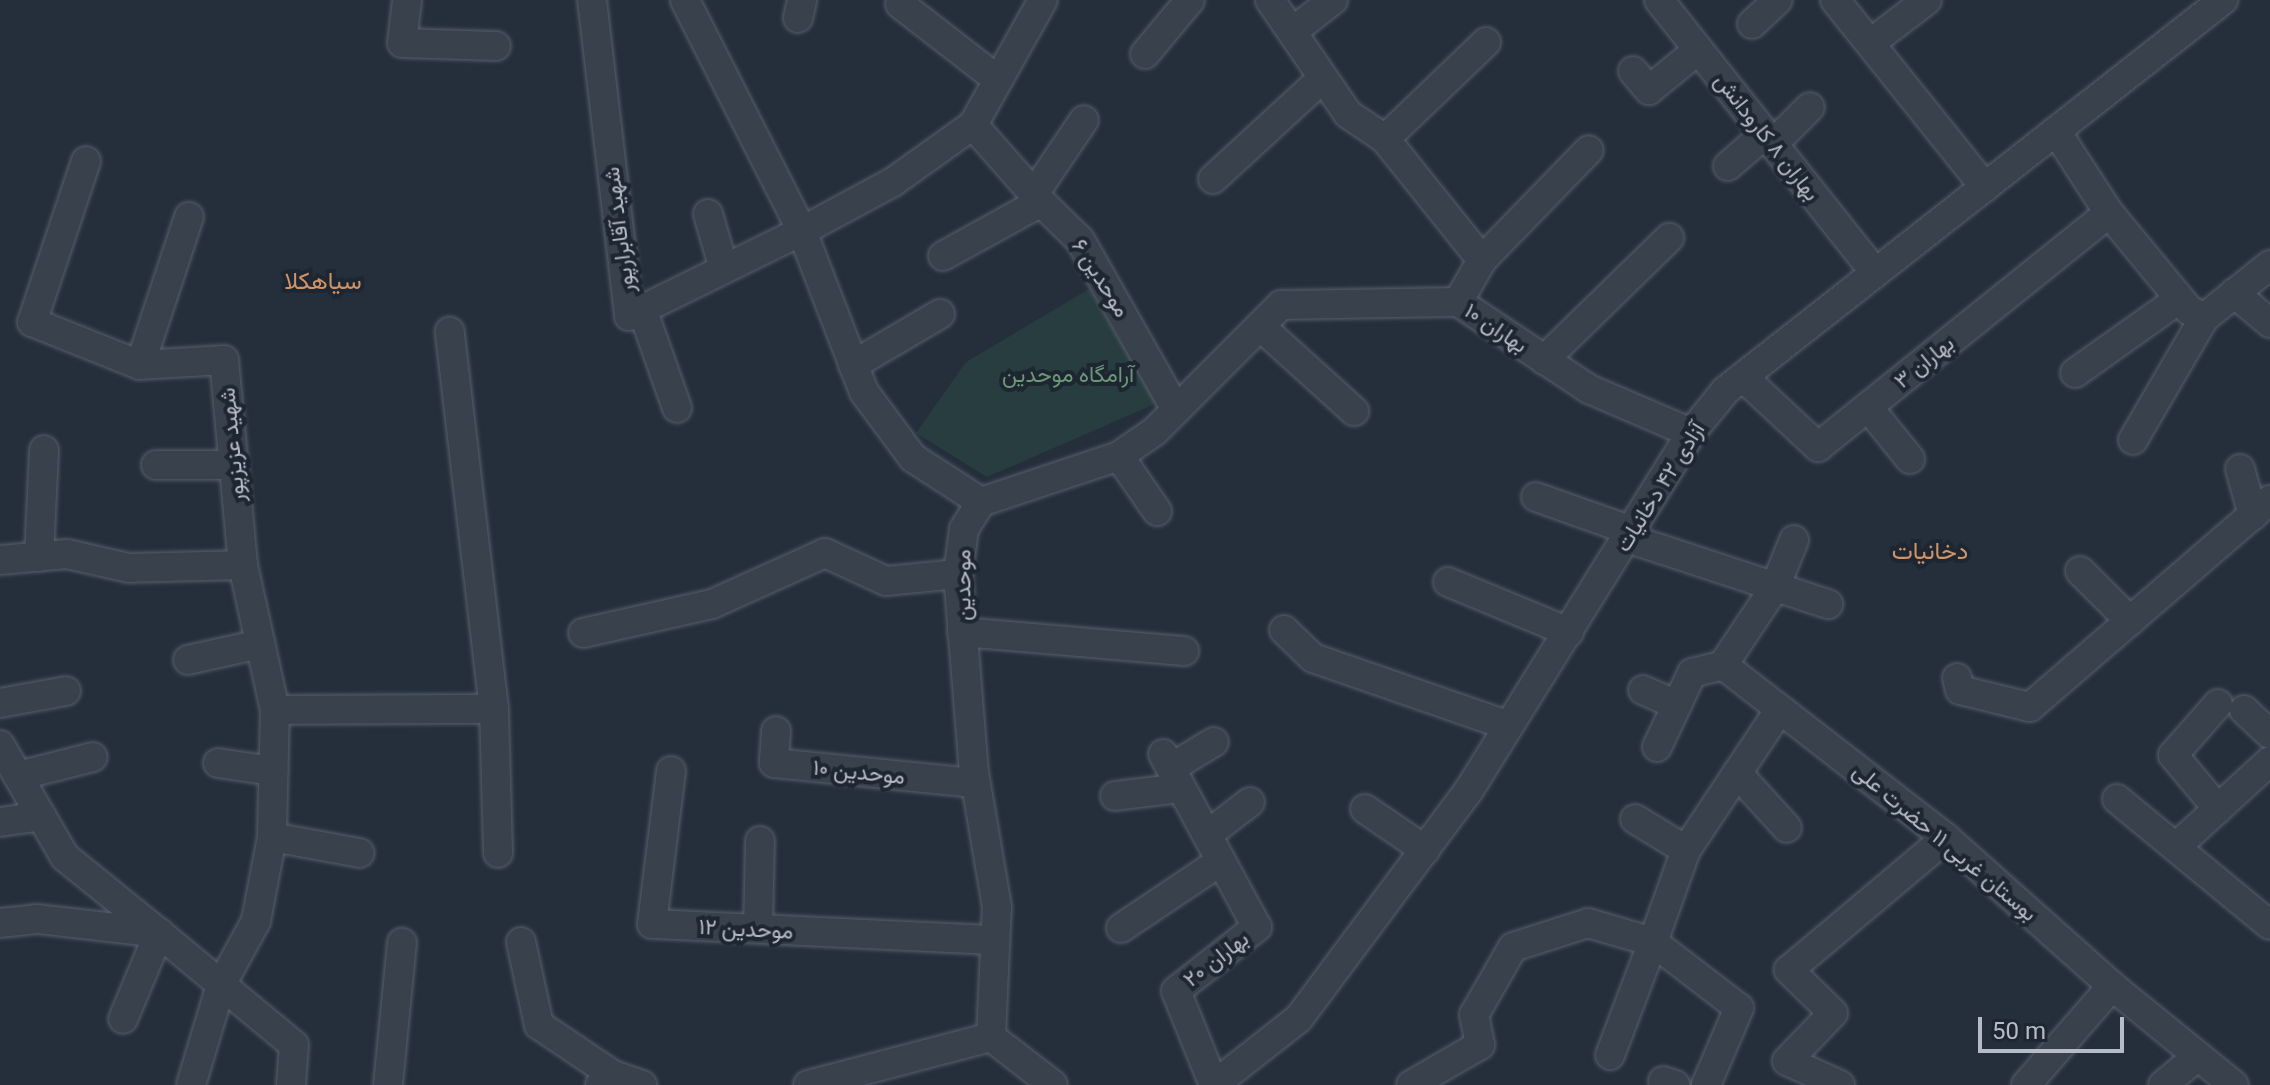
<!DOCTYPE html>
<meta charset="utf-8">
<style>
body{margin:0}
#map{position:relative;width:2270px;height:1085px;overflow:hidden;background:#252f3c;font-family:Roboto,Vazirmatn,sans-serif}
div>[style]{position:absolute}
.green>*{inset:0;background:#283d3f}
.roads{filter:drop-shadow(0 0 2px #575f6b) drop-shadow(0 0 2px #575f6b)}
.minor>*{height:28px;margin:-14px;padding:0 14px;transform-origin:14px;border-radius:14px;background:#39414d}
span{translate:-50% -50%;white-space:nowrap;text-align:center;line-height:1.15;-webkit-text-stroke:8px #1e2632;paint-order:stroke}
.street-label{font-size:22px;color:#b5bcc8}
.park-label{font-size:22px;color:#6d9877}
.neighbourhood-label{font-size:24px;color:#cf9568}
.scale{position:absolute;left:1978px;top:1017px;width:146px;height:36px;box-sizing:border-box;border:4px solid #b5bcc8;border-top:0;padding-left:10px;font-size:24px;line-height:28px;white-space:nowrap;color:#b5bcc8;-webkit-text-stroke:6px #1e2632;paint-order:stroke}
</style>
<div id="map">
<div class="green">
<div style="clip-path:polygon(1089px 289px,1157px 403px,987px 477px,916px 433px,966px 362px)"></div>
</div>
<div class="roads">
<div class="minor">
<div style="left:407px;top:0;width:43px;rotate:96.6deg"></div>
<div style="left:402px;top:43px;width:94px;rotate:1.8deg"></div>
<div style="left:592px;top:0;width:318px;rotate:83.3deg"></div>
<div style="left:629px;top:316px;width:193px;rotate:-26.2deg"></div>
<div style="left:802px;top:231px;width:259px;rotate:-116.9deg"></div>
<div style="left:1270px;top:0;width:138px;rotate:55.6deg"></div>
<div style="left:1348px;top:114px;width:45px;rotate:34deg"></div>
<div style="left:1385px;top:139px;width:155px;rotate:51.3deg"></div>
<div style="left:1482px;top:260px;width:48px;rotate:119.7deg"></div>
<div style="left:1659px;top:0;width:348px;rotate:51.6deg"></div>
<div style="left:1835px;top:0;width:240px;rotate:51.3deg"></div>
<div style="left:900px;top:4px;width:124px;rotate:37.8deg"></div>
<div style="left:798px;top:18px;width:18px;rotate:-77deg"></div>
<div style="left:1752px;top:24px;width:35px;rotate:-43deg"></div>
<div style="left:1292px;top:32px;width:52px;rotate:-38deg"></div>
<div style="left:1872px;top:42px;width:69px;rotate:-37.4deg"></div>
<div style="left:1145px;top:54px;width:70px;rotate:-50.2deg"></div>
<div style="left:1633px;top:71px;width:25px;rotate:50deg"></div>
<div style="left:1649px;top:90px;width:63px;rotate:-39.2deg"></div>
<div style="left:973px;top:125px;width:103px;rotate:48.6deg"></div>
<div style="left:1041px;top:202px;width:54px;rotate:44.3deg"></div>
<div style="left:1080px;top:240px;width:195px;rotate:60.5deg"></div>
<div style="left:2056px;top:131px;width:98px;rotate:57.1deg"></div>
<div style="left:2109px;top:213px;width:126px;rotate:50.5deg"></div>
<div style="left:2189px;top:310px;width:17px;rotate:28deg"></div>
<div style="left:2204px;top:318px;width:85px;rotate:-38.8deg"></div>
<div style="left:1385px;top:139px;width:140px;rotate:-43.8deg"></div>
<div style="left:1773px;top:144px;width:52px;rotate:-45deg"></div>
<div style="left:86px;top:161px;width:170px;rotate:108.5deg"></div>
<div style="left:32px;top:322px;width:116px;rotate:21.7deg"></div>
<div style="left:140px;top:365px;width:84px;rotate:-3.4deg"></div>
<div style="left:224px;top:360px;width:206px;rotate:84.7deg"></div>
<div style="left:243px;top:565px;width:148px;rotate:77.6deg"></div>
<div style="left:275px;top:710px;width:127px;rotate:91.4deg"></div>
<div style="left:272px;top:837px;width:86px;rotate:100.8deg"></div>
<div style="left:256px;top:921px;width:73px;rotate:118.7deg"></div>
<div style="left:221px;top:985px;width:104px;rotate:106.7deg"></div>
<div style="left:1728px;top:166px;width:49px;rotate:-40.9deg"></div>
<div style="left:1213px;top:179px;width:149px;rotate:-42.6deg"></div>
<div style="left:1034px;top:194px;width:89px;rotate:-56deg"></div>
<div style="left:708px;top:214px;width:57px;rotate:73.8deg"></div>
<div style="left:943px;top:256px;width:112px;rotate:-28.9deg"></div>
<div style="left:1482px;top:260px;width:153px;rotate:-45.8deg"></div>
<div style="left:2234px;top:293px;width:47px;rotate:39.8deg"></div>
<div style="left:642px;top:309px;width:105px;rotate:70.5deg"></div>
<div style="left:1260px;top:326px;width:127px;rotate:42.1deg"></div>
<div style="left:1544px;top:360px;width:175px;rotate:-44.3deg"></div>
<div style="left:140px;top:365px;width:156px;rotate:-71.7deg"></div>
<div style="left:853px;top:365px;width:101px;rotate:-30.4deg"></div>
<div style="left:2075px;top:373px;width:128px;rotate:-35.4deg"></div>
<div style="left:1743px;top:377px;width:103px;rotate:43deg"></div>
<div style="left:1818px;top:447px;width:373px;rotate:-38.8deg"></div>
<div style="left:1868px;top:407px;width:67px;rotate:51.1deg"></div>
<div style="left:2133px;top:440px;width:141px;rotate:-59.8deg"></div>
<div style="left:1119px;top:456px;width:67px;rotate:55.4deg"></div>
<div style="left:156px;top:465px;width:78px"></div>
<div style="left:2240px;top:469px;width:48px;rotate:74.2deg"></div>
<div style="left:1536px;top:497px;width:102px;rotate:19.5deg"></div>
<div style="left:981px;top:502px;width:81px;rotate:-147.1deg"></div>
<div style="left:913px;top:458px;width:82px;rotate:-126.6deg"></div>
<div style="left:864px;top:392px;width:173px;rotate:-111.1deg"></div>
<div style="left:802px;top:231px;width:103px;rotate:-28.3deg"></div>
<div style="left:893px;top:182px;width:98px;rotate:-35.5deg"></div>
<div style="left:973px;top:125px;width:143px;rotate:-60.8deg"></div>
<div style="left:1627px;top:538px;width:212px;rotate:18.2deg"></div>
<div style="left:1794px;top:540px;width:51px;rotate:112deg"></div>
<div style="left:1775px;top:587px;width:94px;rotate:123.7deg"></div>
<div style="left:1723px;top:665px;width:282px;rotate:37.8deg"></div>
<div style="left:1946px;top:838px;width:222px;rotate:41.7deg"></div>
<div style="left:2112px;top:986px;width:157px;rotate:39.1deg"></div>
<div style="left:39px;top:557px;width:107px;rotate:-87.3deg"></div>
<div style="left:0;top:560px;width:67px;rotate:-5.1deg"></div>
<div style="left:67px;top:554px;width:64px;rotate:12.7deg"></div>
<div style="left:129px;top:568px;width:114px;rotate:-1.5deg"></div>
<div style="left:2080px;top:571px;width:71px;rotate:45deg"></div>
<div style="left:1448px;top:582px;width:131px;rotate:22.5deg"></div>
<div style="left:1284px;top:630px;width:40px;rotate:44deg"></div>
<div style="left:1313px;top:658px;width:207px;rotate:19.1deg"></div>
<div style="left:962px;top:632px;width:223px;rotate:4.9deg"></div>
<div style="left:583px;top:633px;width:132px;rotate:-12.7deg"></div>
<div style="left:712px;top:604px;width:124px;rotate:-24.3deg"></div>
<div style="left:825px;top:553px;width:67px;rotate:24.7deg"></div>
<div style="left:886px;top:581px;width:72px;rotate:-5.6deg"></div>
<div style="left:188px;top:660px;width:74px;rotate:-12.5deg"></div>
<div style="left:1957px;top:678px;width:12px;rotate:76deg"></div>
<div style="left:1960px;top:690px;width:72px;rotate:13.7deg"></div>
<div style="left:2030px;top:707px;width:317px;rotate:-40.8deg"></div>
<div style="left:1643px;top:690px;width:37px;rotate:24deg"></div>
<div style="left:0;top:703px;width:67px;rotate:-10.3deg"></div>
<div style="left:2218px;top:704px;width:68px;rotate:131.4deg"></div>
<div style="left:2173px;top:755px;width:70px;rotate:50.2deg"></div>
<div style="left:494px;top:709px;width:144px;rotate:88.4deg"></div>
<div style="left:275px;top:710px;width:219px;rotate:-0.3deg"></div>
<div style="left:494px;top:709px;width:380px;rotate:-96.7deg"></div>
<div style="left:2244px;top:710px;width:35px;rotate:43deg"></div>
<div style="left:776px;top:731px;width:32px;rotate:94deg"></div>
<div style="left:774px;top:763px;width:202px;rotate:5.7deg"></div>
<div style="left:0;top:745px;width:129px;rotate:59.9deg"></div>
<div style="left:65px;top:857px;width:121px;rotate:39deg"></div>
<div style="left:159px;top:933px;width:93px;rotate:112.7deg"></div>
<div style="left:1657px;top:747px;width:82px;rotate:-64.7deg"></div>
<div style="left:1692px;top:673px;width:32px;rotate:-14deg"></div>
<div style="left:1163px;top:754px;width:197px;rotate:61.5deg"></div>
<div style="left:1257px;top:927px;width:103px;rotate:141.7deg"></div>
<div style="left:1176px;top:991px;width:101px;rotate:68deg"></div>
<div style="left:218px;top:763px;width:56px;rotate:8.3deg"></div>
<div style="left:1171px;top:768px;width:50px;rotate:-31.2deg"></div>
<div style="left:671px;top:771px;width:154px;rotate:97.1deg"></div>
<div style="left:652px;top:924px;width:342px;rotate:2.7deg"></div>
<div style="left:1737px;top:773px;width:74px;rotate:47.7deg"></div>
<div style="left:18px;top:776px;width:77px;rotate:-14.2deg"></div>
<div style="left:1115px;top:796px;width:66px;rotate:-6.9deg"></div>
<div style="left:2117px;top:799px;width:198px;rotate:39.5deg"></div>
<div style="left:1365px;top:809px;width:73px;rotate:34.3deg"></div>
<div style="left:1635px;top:819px;width:60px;rotate:31.3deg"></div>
<div style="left:0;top:822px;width:42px;rotate:-8.1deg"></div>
<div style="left:1207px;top:835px;width:54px;rotate:-37.5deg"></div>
<div style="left:272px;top:837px;width:89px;rotate:10.3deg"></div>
<div style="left:2176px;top:847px;width:127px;rotate:-42.5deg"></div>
<div style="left:0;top:923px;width:37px;rotate:-6deg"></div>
<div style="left:37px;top:919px;width:123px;rotate:6.5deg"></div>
<div style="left:159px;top:933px;width:175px;rotate:39.7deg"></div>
<div style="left:294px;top:1045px;width:40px;rotate:94.3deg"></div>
<div style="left:1121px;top:928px;width:120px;rotate:-33.8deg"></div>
<div style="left:758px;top:929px;width:88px;rotate:-88.7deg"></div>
<div style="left:521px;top:942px;width:85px;rotate:77.8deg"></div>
<div style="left:539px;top:1025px;width:89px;rotate:34deg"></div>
<div style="left:991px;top:1037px;width:130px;rotate:-87.4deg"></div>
<div style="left:997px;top:907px;width:136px;rotate:-99.7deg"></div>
<div style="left:974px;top:773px;width:200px;rotate:-94.6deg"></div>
<div style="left:958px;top:574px;width:45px;rotate:-82.4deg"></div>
<div style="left:964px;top:529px;width:32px;rotate:-58deg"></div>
<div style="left:981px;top:502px;width:145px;rotate:-18.4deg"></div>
<div style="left:1119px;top:456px;width:44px;rotate:-34.8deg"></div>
<div style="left:1155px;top:431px;width:178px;rotate:-45deg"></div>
<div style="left:1281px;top:305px;width:177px;rotate:-1deg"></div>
<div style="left:1458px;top:302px;width:157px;rotate:33.6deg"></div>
<div style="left:1589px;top:389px;width:111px;rotate:23.3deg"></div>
<div style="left:991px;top:1037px;width:78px;rotate:37.7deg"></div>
<div style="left:1663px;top:1081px;width:13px;rotate:18deg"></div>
<div style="left:388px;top:1085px;width:143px;rotate:-84.4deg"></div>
<div style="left:600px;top:1085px;width:16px;rotate:-38deg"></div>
<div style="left:613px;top:1075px;width:31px;rotate:19deg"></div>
<div style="left:808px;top:1085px;width:189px;rotate:-14.7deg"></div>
<div style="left:1214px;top:1085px;width:108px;rotate:-38.2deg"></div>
<div style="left:1299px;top:1018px;width:284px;rotate:-53.3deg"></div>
<div style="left:1469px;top:790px;width:420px;rotate:-58.1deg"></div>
<div style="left:1691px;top:433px;width:55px;rotate:-50.9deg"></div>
<div style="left:1726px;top:390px;width:632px;rotate:-38.12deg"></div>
<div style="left:1411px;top:1085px;width:80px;rotate:-30.1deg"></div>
<div style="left:1480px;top:1045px;width:31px;rotate:-101deg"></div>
<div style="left:1474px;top:1015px;width:78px;rotate:-60.2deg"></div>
<div style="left:1513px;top:947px;width:79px;rotate:-17.7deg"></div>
<div style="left:1588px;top:923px;width:68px;rotate:16.3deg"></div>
<div style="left:1653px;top:942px;width:121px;rotate:110.8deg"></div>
<div style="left:1706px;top:1085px;width:84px;rotate:-66.8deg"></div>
<div style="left:1739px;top:1008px;width:108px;rotate:-142.5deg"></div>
<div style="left:1653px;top:942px;width:98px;rotate:-70.3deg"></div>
<div style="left:1686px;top:850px;width:169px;rotate:-56.3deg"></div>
<div style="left:1840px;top:1085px;width:58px;rotate:-155.6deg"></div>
<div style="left:1787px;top:1061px;width:66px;rotate:-46.2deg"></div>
<div style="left:1833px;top:1013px;width:62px;rotate:-135.7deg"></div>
<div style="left:1789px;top:970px;width:205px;rotate:-40.1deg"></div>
<div style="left:2026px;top:1085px;width:131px;rotate:-49deg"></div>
<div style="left:2163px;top:1085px;width:45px;rotate:-39.6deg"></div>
</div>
</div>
<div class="street-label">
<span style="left:1767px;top:137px;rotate:52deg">بهاران ۸ کارودانش</span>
<span style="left:619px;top:230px;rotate:-97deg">شهید آقابرارپور</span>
<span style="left:1101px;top:278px;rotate:58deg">موحدین ۶</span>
<span style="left:1496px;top:328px;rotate:34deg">بهاران ۱۰</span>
<span style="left:1924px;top:362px;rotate:-39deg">بهاران ۳</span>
<span style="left:232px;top:445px;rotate:-95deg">شهید عزیزپور</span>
<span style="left:1660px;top:487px;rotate:-58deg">آزادی ۴۲ دخانیات</span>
<span style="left:963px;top:585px;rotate:-90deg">موحدین</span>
<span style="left:859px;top:772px;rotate:6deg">موحدین ۱۰</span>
<span style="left:1945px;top:842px;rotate:40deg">بوستان غربی ۱۱ حضرت علی</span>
<span style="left:746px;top:929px;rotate:3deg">موحدین ۱۲</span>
<span style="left:1216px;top:959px;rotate:-38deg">بهاران ۲۰</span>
</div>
<div class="park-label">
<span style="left:1068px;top:375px">آرامگاه موحدین</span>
</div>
<div class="neighbourhood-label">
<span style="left:323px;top:282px">سیاهکلا</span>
<span style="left:1930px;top:552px">دخانیات</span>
</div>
<div class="scale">50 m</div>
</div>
